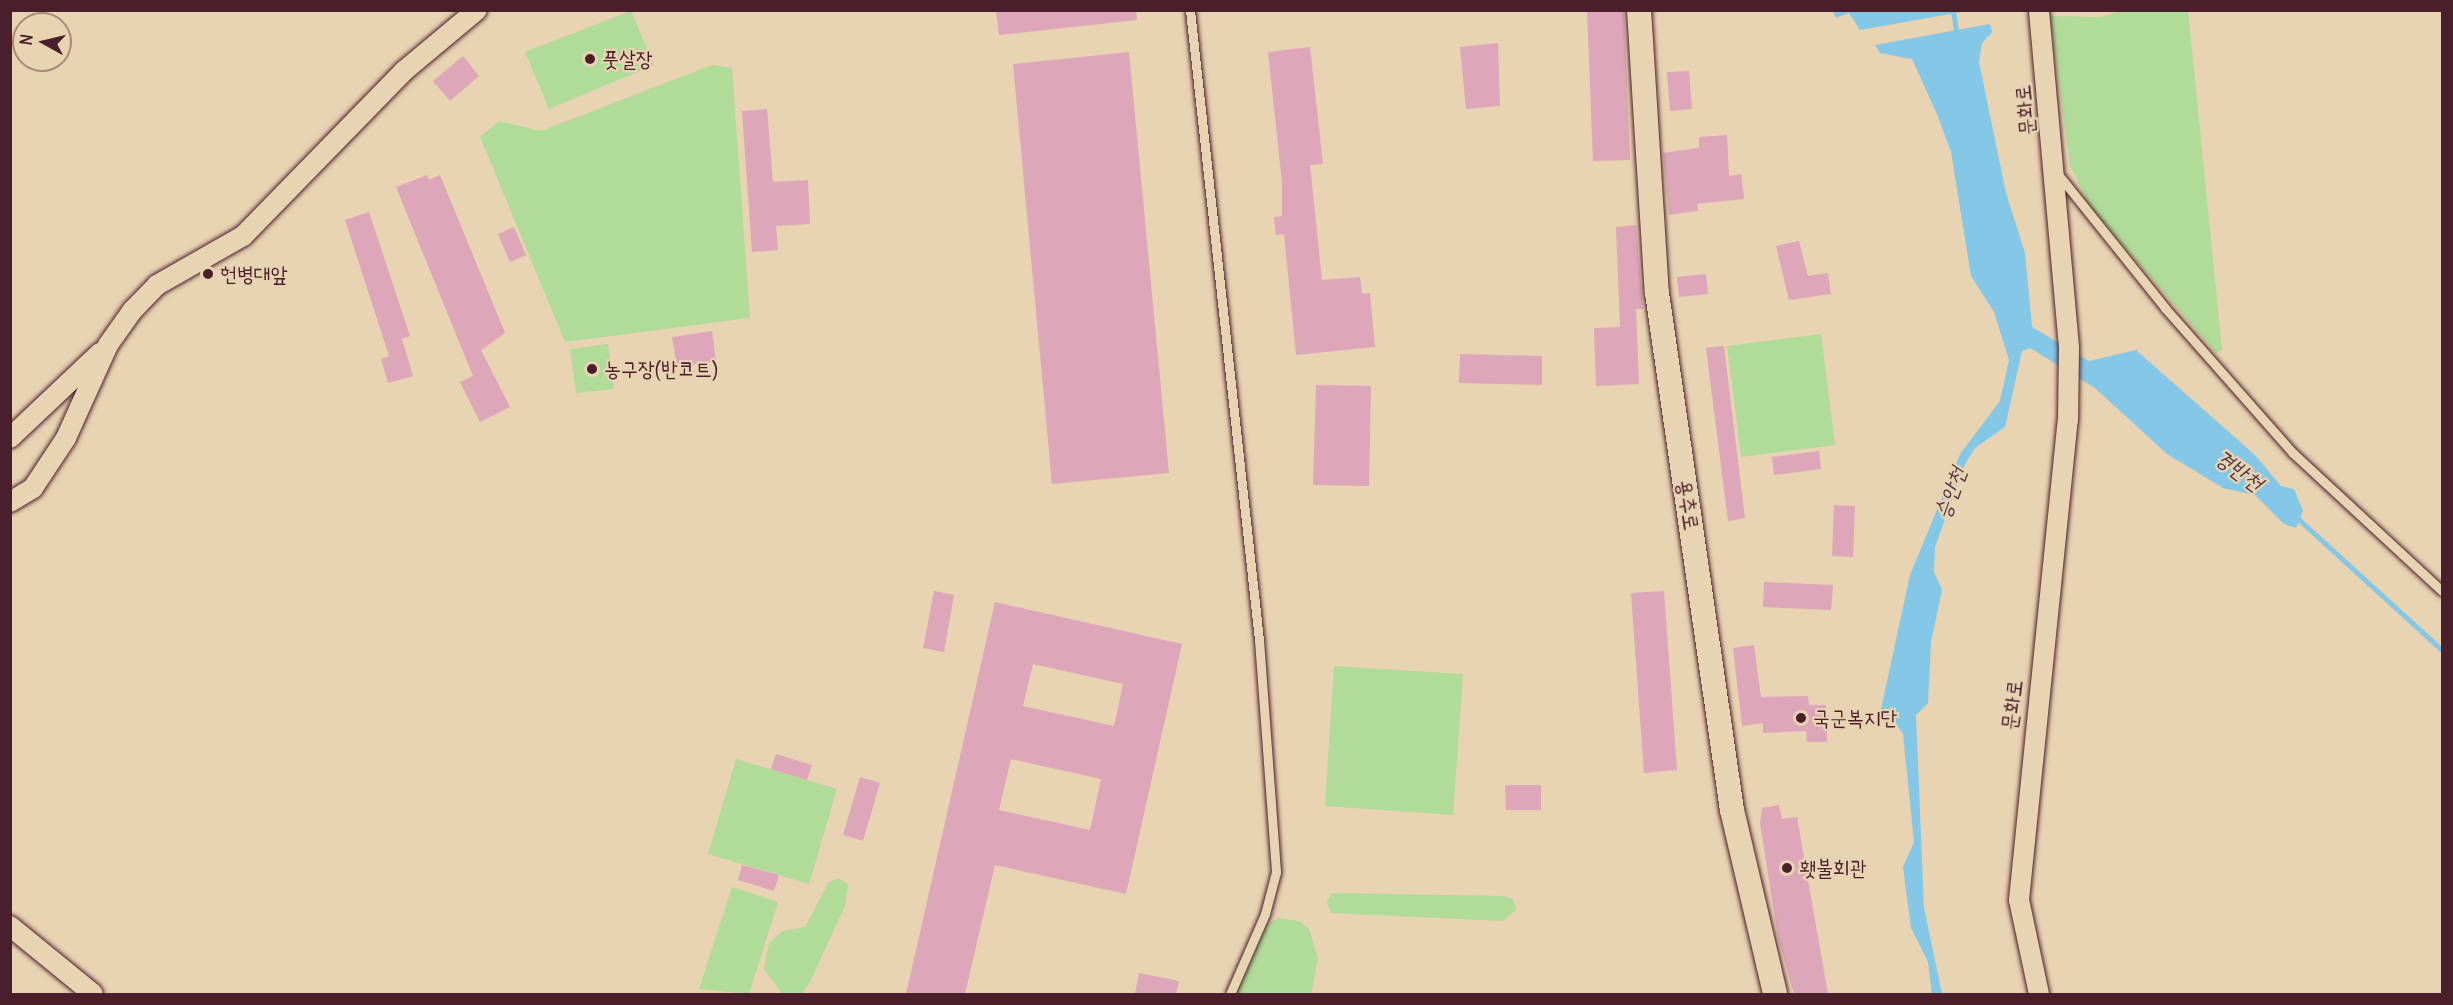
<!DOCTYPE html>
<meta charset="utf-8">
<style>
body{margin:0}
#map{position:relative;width:2453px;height:1005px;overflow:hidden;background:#e8d3b2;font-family:Delius,"Poor Story",sans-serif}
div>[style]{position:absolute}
.green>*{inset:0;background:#b1db98}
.water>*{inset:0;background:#85c7e6}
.stream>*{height:5px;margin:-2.5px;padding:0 2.5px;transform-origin:2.5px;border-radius:2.5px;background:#85c7e6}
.building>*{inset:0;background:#dea6b9}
.roads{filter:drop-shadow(0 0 2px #4a1f2b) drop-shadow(0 0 2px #4a1f2b)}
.service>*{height:9px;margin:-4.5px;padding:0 4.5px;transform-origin:4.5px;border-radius:4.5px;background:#e8d3b2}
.minor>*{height:20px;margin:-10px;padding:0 10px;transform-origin:10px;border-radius:10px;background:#e8d3b2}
.tertiary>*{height:24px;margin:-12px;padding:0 12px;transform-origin:12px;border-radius:12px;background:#e8d3b2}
.dots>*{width:16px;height:16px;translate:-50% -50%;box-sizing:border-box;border:3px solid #e8d3b2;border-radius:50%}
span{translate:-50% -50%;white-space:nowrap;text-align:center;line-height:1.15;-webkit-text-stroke:4.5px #e8d3b2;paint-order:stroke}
.poi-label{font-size:21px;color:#4a1f2b}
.left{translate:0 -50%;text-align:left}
.street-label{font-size:21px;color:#4a1f2b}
.water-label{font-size:22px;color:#533847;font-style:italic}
.frame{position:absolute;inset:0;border:12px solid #4a1f2b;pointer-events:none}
.north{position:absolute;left:12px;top:12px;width:60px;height:60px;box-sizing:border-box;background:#e8d3b2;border:2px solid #a98b7c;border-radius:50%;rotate:278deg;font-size:16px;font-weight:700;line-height:24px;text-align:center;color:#4a1f2b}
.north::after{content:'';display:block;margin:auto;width:21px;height:27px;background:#4a1f2b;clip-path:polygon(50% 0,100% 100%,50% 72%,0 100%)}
</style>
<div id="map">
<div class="green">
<div style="clip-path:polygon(631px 11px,654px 65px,549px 109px,525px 52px)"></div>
<div style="clip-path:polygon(2121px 11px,2188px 11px,2222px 350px,2216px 353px,2090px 207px,2070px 165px,2050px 16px,2101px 17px)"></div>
<div style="clip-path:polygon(712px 65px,732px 68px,750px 318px,565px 342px,480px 137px,499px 121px,541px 131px)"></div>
<div style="clip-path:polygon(1821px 334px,1835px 445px,1741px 457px,1727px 346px)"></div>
<div style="clip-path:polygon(608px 344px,614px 389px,576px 393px,570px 349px)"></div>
<div style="clip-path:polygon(1334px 666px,1463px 674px,1453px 815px,1325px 806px)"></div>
<div style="clip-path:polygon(736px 759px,837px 789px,809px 884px,708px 854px)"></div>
<div style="clip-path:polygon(838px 878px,848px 884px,845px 906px,810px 982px,802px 994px,782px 994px,764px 969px,769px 943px,783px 931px,805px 927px,828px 883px)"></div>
<div style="clip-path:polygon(732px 887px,778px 902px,749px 994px,699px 989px)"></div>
<div style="clip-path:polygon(1332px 893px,1503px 896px,1513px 899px,1516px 910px,1502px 921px,1331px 913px,1327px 902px)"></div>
<div style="clip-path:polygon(1278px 918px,1299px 921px,1309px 929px,1318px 958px,1311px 994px,1236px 994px,1266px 925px)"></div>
</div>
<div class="water">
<div style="clip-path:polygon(1833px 11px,1833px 10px,1967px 11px,1860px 30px,1849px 13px,1836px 18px)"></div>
<div style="clip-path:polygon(1990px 24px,1992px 32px,1982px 43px,1979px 62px,2006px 193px,2025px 253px,2032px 327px,2089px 361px,2136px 350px,2255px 455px,2281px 486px,2294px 489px,2303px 511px,2296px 528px,2284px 524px,2255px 495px,2223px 488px,2167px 454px,2095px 388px,2030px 348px,2022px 351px,2005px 427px,1975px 448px,1965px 464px,1935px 547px,1934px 572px,1942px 590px,1931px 642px,1928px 703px,1916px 715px,1924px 908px,1942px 994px,1932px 994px,1928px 962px,1911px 928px,1903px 867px,1914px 842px,1903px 734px,1891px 717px,1878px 723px,1910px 575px,1960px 454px,2000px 401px,2009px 360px,1994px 312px,1971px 276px,1951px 152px,1937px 114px,1912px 59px,1880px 53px,1875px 45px)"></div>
</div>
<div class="stream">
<div style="left:1953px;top:10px;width:27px;rotate:82deg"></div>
<div style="left:2295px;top:516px;width:199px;rotate:42.4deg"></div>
</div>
<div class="building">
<div style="clip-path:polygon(996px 10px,1136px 10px,1137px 20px,999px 35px)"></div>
<div style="clip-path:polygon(1587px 10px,1624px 10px,1630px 160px,1593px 161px)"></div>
<div style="clip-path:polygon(1498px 43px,1500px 106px,1466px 109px,1460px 47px)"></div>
<div style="clip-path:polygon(1310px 47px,1323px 164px,1310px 165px,1322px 280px,1360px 277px,1362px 294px,1370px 293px,1375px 347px,1296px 355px,1284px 234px,1276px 235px,1274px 217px,1282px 216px,1282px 183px,1268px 52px)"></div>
<div style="clip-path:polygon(1129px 52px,1169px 473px,1052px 484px,1013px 64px)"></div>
<div style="clip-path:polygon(463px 56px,479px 76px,450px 101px,433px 81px)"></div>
<div style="clip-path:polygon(1689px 71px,1692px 109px,1670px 111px,1667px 72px)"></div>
<div style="clip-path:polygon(767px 109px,773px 182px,808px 180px,810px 224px,776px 226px,778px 250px,752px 252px,742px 111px)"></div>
<div style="clip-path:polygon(1727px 135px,1729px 176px,1741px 174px,1744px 199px,1697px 204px,1698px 211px,1669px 215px,1663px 153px,1699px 148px,1699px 137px)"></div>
<div style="clip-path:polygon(427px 175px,429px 180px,440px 175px,505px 333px,481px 350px,510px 407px,480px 422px,460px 382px,473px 376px,396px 187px)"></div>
<div style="clip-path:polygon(369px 212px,410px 336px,402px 339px,413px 376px,388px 383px,381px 359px,389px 356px,345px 220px)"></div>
<div style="clip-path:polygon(1636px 225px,1643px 309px,1636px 309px,1639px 384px,1596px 386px,1594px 328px,1620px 327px,1616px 227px)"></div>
<div style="clip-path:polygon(514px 227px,526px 255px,510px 262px,498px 234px)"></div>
<div style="clip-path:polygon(1799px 241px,1808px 276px,1828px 273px,1831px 294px,1789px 300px,1776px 246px)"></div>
<div style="clip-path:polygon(1706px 274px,1708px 294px,1679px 297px,1677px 277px)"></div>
<div style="clip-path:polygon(712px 331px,716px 361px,677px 367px,672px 337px)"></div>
<div style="clip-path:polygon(1724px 346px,1745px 518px,1728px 521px,1706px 348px)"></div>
<div style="clip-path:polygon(1460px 354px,1542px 356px,1542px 385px,1459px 383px)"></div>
<div style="clip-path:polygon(1316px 385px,1371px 386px,1369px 486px,1313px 485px)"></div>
<div style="clip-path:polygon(1819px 451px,1821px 469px,1774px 475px,1772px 457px)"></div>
<div style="clip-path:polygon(1834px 505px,1855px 506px,1853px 557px,1832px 556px)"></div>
<div style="clip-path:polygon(1764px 582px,1833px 585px,1831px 610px,1763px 607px)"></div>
<div style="clip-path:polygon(934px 591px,954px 595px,944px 652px,923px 648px)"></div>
<div style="clip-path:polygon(1664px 591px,1677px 770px,1644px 773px,1631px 593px)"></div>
<div style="clip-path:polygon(evenodd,995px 602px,1182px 644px,1126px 894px,995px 865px,965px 994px,906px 994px,995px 602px,1033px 664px,1123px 684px,1114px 726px,1023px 706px,1033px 664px,995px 602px,1011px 759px,1101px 779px,1090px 830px,999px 810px,1011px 759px)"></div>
<div style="clip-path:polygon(1754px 645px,1761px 697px,1808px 696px,1809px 705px,1826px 705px,1827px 742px,1807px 742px,1806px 731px,1763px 733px,1763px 723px,1742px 726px,1733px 648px)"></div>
<div style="clip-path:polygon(776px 754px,812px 765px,807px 780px,771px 769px)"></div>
<div style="clip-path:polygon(860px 777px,880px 783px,863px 841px,843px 835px)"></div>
<div style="clip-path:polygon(1505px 785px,1541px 785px,1541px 810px,1506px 810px)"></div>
<div style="clip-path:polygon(1779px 805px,1782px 819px,1797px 817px,1828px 994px,1794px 994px,1778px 938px,1760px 823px,1762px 808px)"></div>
<div style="clip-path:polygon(742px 865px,779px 875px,774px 891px,738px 880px)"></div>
<div style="clip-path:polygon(1139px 973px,1179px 981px,1176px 994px,1135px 994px)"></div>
</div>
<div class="roads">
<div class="service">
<div style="left:1190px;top:10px;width:634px;rotate:83.75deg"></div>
<div style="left:1259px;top:640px;width:233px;rotate:85.8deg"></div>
<div style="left:1276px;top:872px;width:43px;rotate:104.7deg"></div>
<div style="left:1265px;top:914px;width:87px;rotate:113.6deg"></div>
<div style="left:2057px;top:173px;width:173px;rotate:51.3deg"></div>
<div style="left:2165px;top:308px;width:193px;rotate:48.6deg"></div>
<div style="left:2293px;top:453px;width:203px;rotate:42.8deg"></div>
</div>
<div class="minor">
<div style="left:10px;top:438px;width:124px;rotate:-43.4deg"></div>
<div style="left:10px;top:502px;width:27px;rotate:-31deg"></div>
<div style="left:33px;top:488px;width:60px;rotate:-56.6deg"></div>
<div style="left:66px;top:438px;width:102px;rotate:-65.7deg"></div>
<div style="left:108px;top:345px;width:42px;rotate:-54.8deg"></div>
<div style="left:132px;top:311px;width:36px;rotate:-46deg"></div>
<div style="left:157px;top:285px;width:99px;rotate:-29.7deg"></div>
<div style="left:243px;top:236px;width:231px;rotate:-45.7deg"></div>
<div style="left:404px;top:71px;width:95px;rotate:-39.9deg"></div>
<div style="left:10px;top:926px;width:107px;rotate:39.3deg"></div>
<div style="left:2039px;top:994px;width:96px;rotate:-102deg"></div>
<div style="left:2019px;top:900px;width:482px;rotate:-84.2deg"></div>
<div style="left:2068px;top:420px;width:73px;rotate:-89.2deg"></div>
<div style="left:2069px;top:347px;width:338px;rotate:-95.1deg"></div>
</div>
<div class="tertiary">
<div style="left:1639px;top:10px;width:284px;rotate:86.4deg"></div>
<div style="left:1657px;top:293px;width:522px;rotate:81.75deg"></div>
<div style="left:1732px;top:810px;width:189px;rotate:76.8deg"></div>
</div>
</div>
<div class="dots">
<div style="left:590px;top:59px;background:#4a1f2b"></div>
<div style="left:208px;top:274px;background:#4a1f2b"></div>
<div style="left:592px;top:369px;background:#4a1f2b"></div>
<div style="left:1801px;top:718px;background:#4a1f2b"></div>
<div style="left:1787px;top:868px;background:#4a1f2b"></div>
</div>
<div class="poi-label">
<span class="left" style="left:602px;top:59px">풋살장</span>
<span class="left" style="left:220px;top:274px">헌병대앞</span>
<span class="left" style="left:604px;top:369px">농구장(반코트)</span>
<span class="left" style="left:1813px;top:718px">국군복지단</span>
<span class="left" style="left:1799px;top:868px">횃불회관</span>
</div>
<div class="street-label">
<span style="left:2025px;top:110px;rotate:-96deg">문화로</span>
<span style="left:1688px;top:505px;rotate:81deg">용추로</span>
<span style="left:2012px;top:705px;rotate:-83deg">문화로</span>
</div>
<div class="water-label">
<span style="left:2239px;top:470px;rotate:37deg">경반천</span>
<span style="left:1950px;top:493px;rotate:-70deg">승안천</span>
</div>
<div class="frame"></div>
<div class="north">N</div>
</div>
